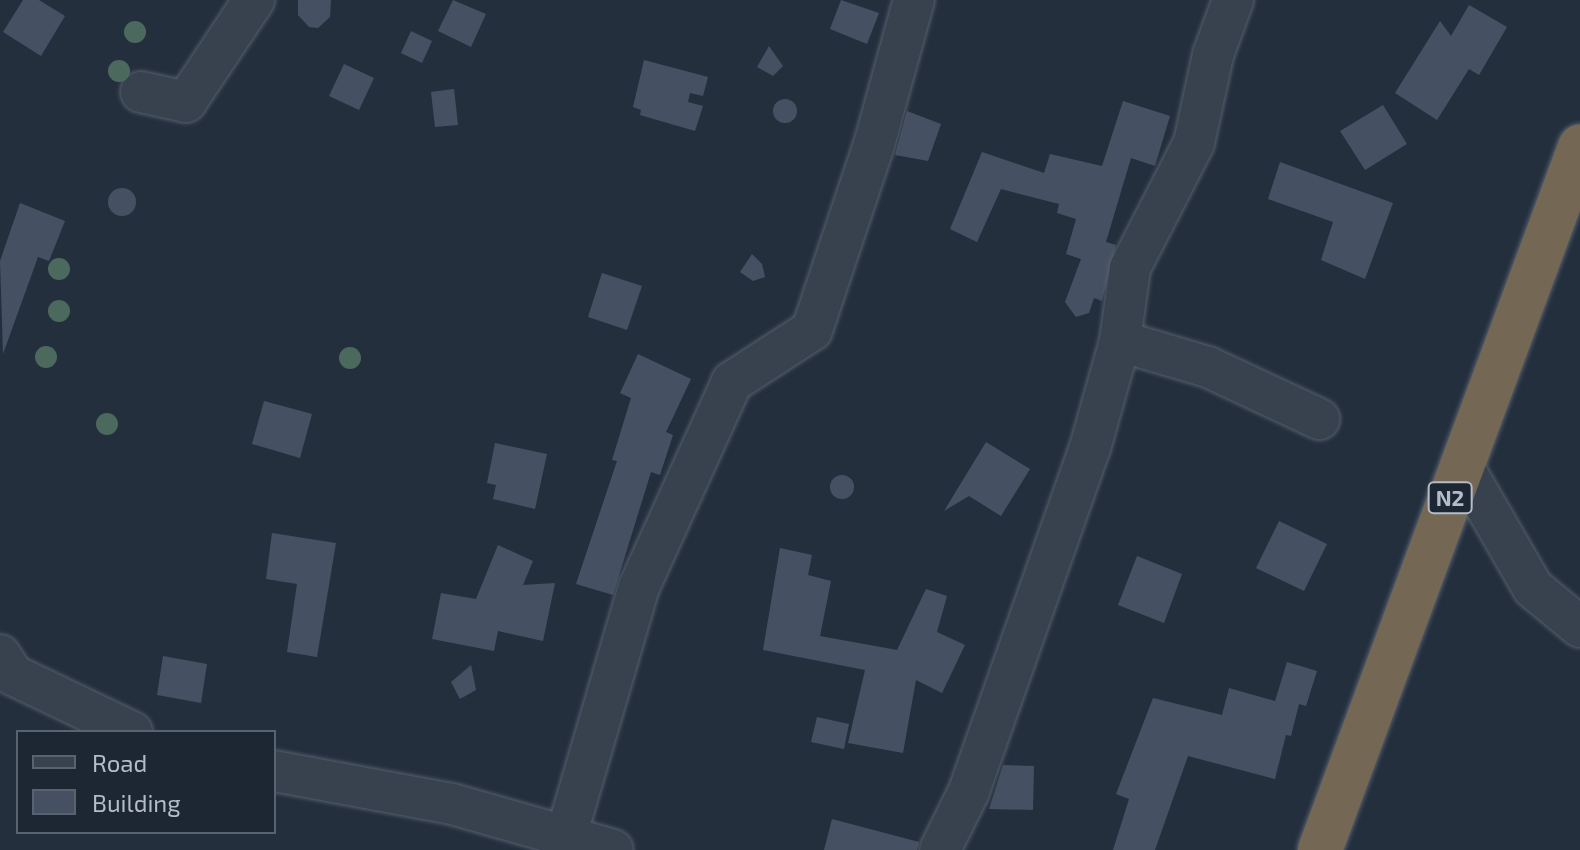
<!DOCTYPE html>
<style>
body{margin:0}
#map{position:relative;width:1580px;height:850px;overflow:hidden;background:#242f3e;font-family:"Exo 2",sans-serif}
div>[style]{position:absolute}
.building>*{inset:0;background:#455162}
.round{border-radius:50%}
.roads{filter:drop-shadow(0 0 2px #565f6c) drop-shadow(0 0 2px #565f6c)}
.minor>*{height:40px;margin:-20px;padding:0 20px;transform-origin:20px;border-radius:20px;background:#38414e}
.highway>*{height:44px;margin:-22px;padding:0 22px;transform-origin:22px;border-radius:22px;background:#746855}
.trees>*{width:22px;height:22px;margin:-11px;border-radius:50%;background:#4b6a5d}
span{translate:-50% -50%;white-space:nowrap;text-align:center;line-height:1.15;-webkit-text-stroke:6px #1d2633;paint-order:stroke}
.shield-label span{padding:2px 6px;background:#1d2633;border:2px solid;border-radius:6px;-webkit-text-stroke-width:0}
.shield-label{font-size:22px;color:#b4bcc9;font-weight:700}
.legend{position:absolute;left:16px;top:730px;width:260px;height:104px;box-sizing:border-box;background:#1d2633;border:2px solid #59626f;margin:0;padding:10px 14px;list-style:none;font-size:24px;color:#b4bcc9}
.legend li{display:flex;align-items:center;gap:16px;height:40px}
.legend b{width:40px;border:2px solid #59626f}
</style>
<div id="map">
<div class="building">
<div style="clip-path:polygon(23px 0,39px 0,65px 16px,41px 56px,3px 32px)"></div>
<div style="clip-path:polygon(298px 0,331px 0,330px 17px,318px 28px,309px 27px,298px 15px)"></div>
<div style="clip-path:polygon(453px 0,486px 14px,471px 47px,438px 31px)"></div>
<div style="clip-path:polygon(841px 0,879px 13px,867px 44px,830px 29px)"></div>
<div style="clip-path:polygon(1469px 5px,1507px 27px,1479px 75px,1469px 69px,1437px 120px,1395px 93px,1440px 21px,1451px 36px)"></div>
<div style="clip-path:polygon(411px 31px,432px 41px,422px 63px,401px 53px)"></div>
<div style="clip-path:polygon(769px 46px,783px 66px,773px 76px,757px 67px)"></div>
<div style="clip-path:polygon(644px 60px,708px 77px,703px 96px,690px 93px,688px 102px,703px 106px,695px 131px,640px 115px,641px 110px,633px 107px)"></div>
<div style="clip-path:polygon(344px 64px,374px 78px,359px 110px,329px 96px)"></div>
<div style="clip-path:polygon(454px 89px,458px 125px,435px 127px,431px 92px)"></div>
<div class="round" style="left:773px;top:99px;width:24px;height:24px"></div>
<div style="clip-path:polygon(1123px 101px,1170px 116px,1155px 166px,1131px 158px,1106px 242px,1116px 245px,1102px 301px,1094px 298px,1089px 313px,1076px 317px,1065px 302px,1081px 259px,1066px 254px,1076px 219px,1057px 213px,1059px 204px,1001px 189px,977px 242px,950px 229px,982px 152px,1044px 173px,1050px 154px,1102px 166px)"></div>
<div style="clip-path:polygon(1383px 105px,1407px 144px,1365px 170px,1340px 131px)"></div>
<div style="clip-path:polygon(907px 111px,941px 124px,928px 161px,895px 155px)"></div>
<div style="clip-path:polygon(1280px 162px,1393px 203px,1365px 279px,1321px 260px,1333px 222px,1268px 199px)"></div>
<div class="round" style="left:108px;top:188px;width:28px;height:28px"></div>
<div style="clip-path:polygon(20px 203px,65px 221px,49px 261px,38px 257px,3px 354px,0 261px)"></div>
<div style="clip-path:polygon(752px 254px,762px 264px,765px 277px,753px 281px,740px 272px)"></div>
<div style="clip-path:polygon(602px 273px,642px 286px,627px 330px,588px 317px)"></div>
<div style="clip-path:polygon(638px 354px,691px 379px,666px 432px,673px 435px,660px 475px,651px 472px,613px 595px,576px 584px,617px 461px,612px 460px,631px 398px,620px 393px)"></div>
<div style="clip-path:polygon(264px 401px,312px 414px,300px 458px,252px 444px)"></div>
<div style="clip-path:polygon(986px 442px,1030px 469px,1001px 516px,969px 496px,944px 511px)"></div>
<div style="clip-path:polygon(495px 443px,547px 454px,535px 509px,493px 499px,496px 485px,487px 483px)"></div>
<div class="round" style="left:830px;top:475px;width:24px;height:24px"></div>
<div style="clip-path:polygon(1279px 521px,1327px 544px,1304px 591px,1256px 568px)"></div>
<div style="clip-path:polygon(272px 533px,336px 543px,317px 657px,287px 652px,297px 584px,266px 579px)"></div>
<div style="clip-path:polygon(498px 545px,533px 561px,523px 585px,555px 583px,543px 641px,498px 631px,494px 651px,432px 639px,441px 593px,476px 599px)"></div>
<div style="clip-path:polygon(780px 548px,812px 555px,808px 575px,831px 581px,820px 636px,897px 650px,926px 589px,947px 596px,937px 632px,965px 645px,942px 693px,916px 680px,903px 753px,848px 743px,865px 670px,763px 650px)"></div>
<div style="clip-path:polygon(1137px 556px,1182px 574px,1164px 623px,1118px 605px)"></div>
<div style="clip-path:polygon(163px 656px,207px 664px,201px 703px,157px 695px)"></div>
<div style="clip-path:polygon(1287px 662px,1317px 671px,1306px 706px,1299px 704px,1291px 736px,1286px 735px,1275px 779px,1188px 756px,1155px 850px,1113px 850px,1129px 799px,1116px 794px,1153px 698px,1222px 715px,1229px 688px,1275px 701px)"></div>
<div style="clip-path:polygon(471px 665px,476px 690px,460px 699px,451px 682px)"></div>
<div style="clip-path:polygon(817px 717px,849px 724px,844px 749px,811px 742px)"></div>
<div style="clip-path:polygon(1003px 765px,1034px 766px,1033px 810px,989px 809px)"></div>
<div style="clip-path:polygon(832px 819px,919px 842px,917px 850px,824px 850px)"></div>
</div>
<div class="roads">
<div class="minor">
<div style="left:141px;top:92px;width:46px;rotate:12.5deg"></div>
<div style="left:186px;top:102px;width:123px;rotate:-56.3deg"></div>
<div style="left:1120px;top:341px;width:92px;rotate:16.5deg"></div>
<div style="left:1208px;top:367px;width:123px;rotate:25.1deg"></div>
<div style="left:1462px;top:465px;width:142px;rotate:60deg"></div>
<div style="left:1533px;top:588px;width:61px;rotate:39.7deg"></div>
<div style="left:0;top:655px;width:24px;rotate:57deg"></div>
<div style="left:13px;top:675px;width:132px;rotate:25.6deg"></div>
<div style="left:274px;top:771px;width:181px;rotate:10.5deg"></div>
<div style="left:452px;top:804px;width:167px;rotate:15.9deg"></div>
<div style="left:562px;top:850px;width:274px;rotate:-73.7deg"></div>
<div style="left:639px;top:587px;width:225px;rotate:-65.6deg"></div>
<div style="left:732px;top:382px;width:95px;rotate:-33deg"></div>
<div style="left:812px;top:330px;width:195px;rotate:-71.5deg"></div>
<div style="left:874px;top:145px;width:150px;rotate:-74.6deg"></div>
<div style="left:940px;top:850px;width:66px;rotate:-63.8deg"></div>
<div style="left:969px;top:791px;width:364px;rotate:-70.6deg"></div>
<div style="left:1090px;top:448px;width:111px;rotate:-74.3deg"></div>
<div style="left:1120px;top:341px;width:74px;rotate:-82.2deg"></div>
<div style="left:1130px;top:268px;width:140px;rotate:-62.9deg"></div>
<div style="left:1194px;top:143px;width:90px;rotate:-77.8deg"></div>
<div style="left:1213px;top:55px;width:59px;rotate:-70deg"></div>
</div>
<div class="highway">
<div style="left:1320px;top:850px;width:750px;rotate:-69.7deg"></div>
</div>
</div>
<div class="trees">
<div style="left:135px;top:32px"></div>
<div style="left:119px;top:71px"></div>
<div style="left:59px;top:269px"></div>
<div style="left:59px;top:311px"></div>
<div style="left:46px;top:357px"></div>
<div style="left:350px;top:358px"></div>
<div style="left:107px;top:424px"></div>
</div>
<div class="shield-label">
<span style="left:1450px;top:498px">N2</span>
</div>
<ul class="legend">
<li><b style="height:10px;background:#38414e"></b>Road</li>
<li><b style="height:22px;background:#455162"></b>Building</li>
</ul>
</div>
